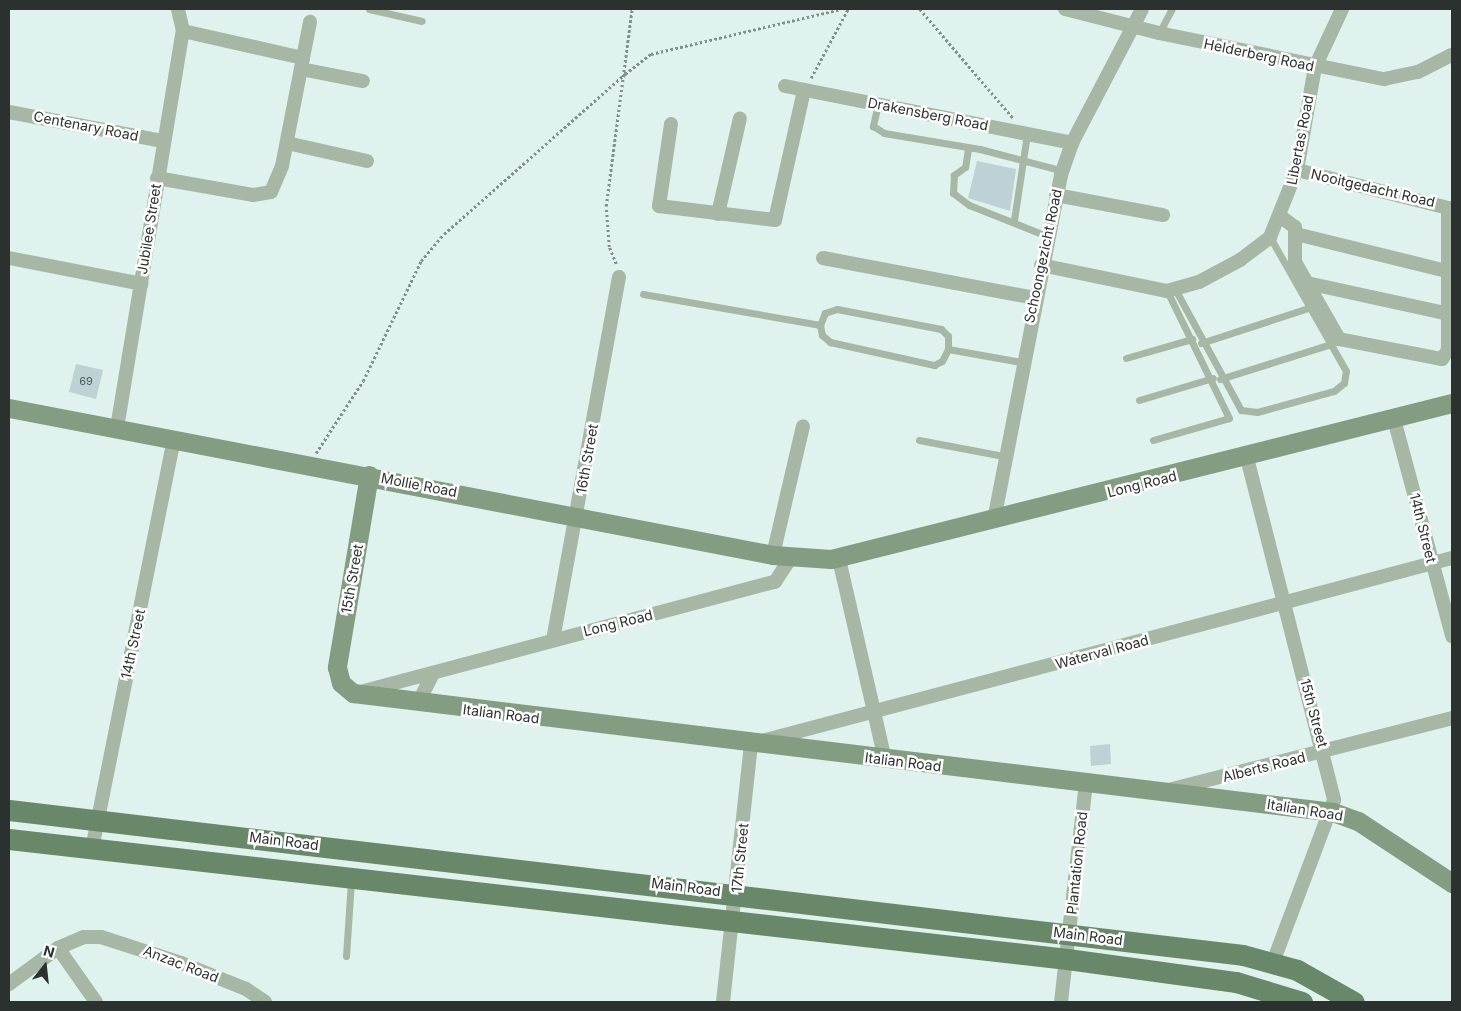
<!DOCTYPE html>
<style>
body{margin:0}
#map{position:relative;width:1461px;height:1011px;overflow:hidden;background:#dff2ed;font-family:Inter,sans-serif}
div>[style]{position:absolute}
.building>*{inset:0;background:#bed1d4}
.path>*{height:2.5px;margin-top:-1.25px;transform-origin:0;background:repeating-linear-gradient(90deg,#828f8b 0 2.5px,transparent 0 5px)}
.lane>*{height:7px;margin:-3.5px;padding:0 3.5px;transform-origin:3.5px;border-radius:3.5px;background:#a6b7a5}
.street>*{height:14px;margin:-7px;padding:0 7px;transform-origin:7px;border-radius:7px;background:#a6b7a5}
.secondary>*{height:19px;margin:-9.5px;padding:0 9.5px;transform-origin:9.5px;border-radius:9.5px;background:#839c82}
.primary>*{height:21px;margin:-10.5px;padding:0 10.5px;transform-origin:10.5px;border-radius:10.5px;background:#698869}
span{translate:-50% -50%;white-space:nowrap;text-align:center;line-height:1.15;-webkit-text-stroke:5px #fff;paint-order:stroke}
.number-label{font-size:11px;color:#4f5958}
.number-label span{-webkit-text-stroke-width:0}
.street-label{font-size:14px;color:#2a312f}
.frame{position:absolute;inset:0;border:10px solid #2a312f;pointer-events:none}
.north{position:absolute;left:20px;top:941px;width:50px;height:50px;-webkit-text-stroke:4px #fff;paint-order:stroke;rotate:16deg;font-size:14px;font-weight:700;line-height:20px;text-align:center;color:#2a312f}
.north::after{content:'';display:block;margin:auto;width:18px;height:22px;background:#2a312f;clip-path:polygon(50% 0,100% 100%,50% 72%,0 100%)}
</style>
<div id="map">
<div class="building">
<div style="clip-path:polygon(977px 161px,1016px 169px,1010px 211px,968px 198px)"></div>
<div style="clip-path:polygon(76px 364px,103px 370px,96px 399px,69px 392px)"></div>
<div style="clip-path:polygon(1110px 744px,1111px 764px,1091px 766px,1090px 746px)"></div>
</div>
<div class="path">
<div style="left:920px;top:9px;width:143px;rotate:49.5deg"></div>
<div style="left:811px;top:78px;width:78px;rotate:-61.8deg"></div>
<div style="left:616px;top:264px;width:18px;rotate:-112deg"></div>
<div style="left:609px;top:247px;width:41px;rotate:-94.2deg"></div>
<div style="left:606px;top:206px;width:199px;rotate:-82.5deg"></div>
<div style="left:316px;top:453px;width:86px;rotate:-56.9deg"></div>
<div style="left:363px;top:381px;width:133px;rotate:-64.2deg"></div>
<div style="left:421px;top:261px;width:35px;rotate:-50deg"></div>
<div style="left:444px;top:234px;width:242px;rotate:-41.5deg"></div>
<div style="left:625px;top:74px;width:33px;rotate:-38deg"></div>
<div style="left:651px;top:54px;width:195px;rotate:-13.3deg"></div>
</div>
<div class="lane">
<div style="left:369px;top:9px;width:54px;rotate:12.8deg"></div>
<div style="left:1159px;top:33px;width:27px;rotate:-62deg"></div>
<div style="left:878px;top:104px;width:23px;rotate:103deg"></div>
<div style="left:873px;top:126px;width:13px;rotate:32deg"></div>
<div style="left:884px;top:133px;width:97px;rotate:9.5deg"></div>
<div style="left:980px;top:149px;width:86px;rotate:14.8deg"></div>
<div style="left:968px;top:149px;width:18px;rotate:99deg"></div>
<div style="left:965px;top:167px;width:14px;rotate:144deg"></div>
<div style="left:954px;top:175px;width:18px;rotate:93deg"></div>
<div style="left:953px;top:193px;width:20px;rotate:37deg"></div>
<div style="left:969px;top:205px;width:84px;rotate:21.7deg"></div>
<div style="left:1014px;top:220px;width:87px;rotate:-81.4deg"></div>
<div style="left:1175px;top:289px;width:138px;rotate:61.4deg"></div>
<div style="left:1241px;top:410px;width:16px;rotate:7deg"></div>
<div style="left:1257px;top:412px;width:80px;rotate:-15.3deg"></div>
<div style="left:1334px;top:391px;width:13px;rotate:-39deg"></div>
<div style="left:1344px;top:383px;width:12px;rotate:-81deg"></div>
<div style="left:1346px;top:371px;width:154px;rotate:-119.6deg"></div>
<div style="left:643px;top:294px;width:180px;rotate:9.9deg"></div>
<div style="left:820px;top:325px;width:10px;rotate:79deg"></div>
<div style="left:822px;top:335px;width:11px;rotate:41deg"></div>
<div style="left:830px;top:342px;width:107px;rotate:12.5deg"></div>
<div style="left:934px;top:365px;width:9px;rotate:-27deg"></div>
<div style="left:942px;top:361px;width:13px;rotate:-63deg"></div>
<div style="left:948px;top:349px;width:13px;rotate:-90deg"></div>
<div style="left:948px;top:336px;width:10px;rotate:-135deg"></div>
<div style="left:941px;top:329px;width:106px;rotate:-169.1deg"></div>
<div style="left:837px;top:309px;width:13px;rotate:162deg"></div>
<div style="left:825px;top:313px;width:13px;rotate:113deg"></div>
<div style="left:1201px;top:343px;width:116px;rotate:-18.1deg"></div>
<div style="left:948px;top:349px;width:74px;rotate:10.1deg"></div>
<div style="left:1126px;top:358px;width:69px;rotate:-16.1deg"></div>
<div style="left:1220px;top:379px;width:116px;rotate:-17.5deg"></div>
<div style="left:1139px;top:400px;width:77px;rotate:-16.6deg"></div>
<div style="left:919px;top:440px;width:86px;rotate:10.7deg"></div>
<div style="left:1153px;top:440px;width:79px;rotate:-16.1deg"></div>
<div style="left:1229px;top:418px;width:141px;rotate:-116deg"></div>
<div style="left:346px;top:956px;width:75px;rotate:-86.2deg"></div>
</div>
<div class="street">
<div style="left:1065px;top:9px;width:97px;rotate:14.3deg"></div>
<div style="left:1159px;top:33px;width:230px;rotate:11.6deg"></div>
<div style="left:1384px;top:79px;width:35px;rotate:-12deg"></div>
<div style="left:1418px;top:72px;width:38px;rotate:-27deg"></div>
<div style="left:183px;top:31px;width:123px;rotate:12.7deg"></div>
<div style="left:303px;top:58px;width:37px;rotate:-79deg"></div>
<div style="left:301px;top:69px;width:63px;rotate:11deg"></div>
<div style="left:785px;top:86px;width:293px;rotate:11.2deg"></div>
<div style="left:9px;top:112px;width:157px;rotate:10.7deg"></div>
<div style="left:671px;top:124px;width:83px;rotate:98.3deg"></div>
<div style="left:659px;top:206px;width:117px;rotate:6.9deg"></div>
<div style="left:775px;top:220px;width:133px;rotate:-77.4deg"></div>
<div style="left:287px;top:143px;width:82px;rotate:12.7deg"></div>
<div style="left:1297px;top:170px;width:160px;rotate:14.1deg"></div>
<div style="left:157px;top:178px;width:97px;rotate:10deg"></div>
<div style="left:253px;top:195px;width:18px;rotate:-9deg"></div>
<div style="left:271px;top:192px;width:28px;rotate:-67deg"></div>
<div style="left:282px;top:166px;width:110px;rotate:-79deg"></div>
<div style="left:1056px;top:195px;width:109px;rotate:10.6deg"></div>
<div style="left:718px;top:214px;width:98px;rotate:-77.1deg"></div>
<div style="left:1281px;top:217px;width:17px;rotate:36deg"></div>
<div style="left:1295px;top:227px;width:35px;rotate:90deg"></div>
<div style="left:1295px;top:262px;width:89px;rotate:60.3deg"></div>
<div style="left:1339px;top:339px;width:105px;rotate:11deg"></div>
<div style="left:1442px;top:359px;width:11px;rotate:-56deg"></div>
<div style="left:1448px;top:350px;width:142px;rotate:-90deg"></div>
<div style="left:1296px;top:234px;width:155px;rotate:13.8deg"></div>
<div style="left:9px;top:258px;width:135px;rotate:11.1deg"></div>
<div style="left:823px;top:258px;width:215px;rotate:10.7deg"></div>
<div style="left:1041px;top:265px;width:129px;rotate:11.7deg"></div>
<div style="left:1167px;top:291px;width:33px;rotate:-16deg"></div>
<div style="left:1199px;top:282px;width:47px;rotate:-28.2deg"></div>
<div style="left:1240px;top:260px;width:38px;rotate:-37deg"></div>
<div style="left:1270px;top:237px;width:72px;rotate:-68.1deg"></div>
<div style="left:1297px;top:170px;width:105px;rotate:-80.1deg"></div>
<div style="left:1315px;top:67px;width:64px;rotate:-65deg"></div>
<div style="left:1307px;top:283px;width:145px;rotate:12.3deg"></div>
<div style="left:1394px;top:419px;width:225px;rotate:75deg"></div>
<div style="left:117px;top:428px;width:402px;rotate:-80.6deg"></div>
<div style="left:183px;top:31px;width:23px;rotate:-103deg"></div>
<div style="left:1247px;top:458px;width:353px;rotate:75.7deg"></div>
<div style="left:1334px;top:800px;width:173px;rotate:110.6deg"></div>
<div style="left:994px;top:520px;width:351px;rotate:-79deg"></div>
<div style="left:1061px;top:175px;width:34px;rotate:-71deg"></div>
<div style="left:1072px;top:143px;width:151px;rotate:-62.4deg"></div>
<div style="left:773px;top:555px;width:132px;rotate:-76.9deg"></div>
<div style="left:839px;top:559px;width:206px;rotate:77.1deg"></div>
<div style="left:553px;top:640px;width:369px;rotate:-79.7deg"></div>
<div style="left:364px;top:691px;width:425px;rotate:-14.9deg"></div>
<div style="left:775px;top:582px;width:30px;rotate:-57deg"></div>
<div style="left:418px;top:703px;width:30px;rotate:-63deg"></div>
<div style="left:1172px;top:789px;width:289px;rotate:-14.2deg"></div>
<div style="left:92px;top:849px;width:417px;rotate:-78.7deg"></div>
<div style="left:58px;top:948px;width:66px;rotate:54.9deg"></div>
<div style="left:9px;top:984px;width:61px;rotate:-36.3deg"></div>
<div style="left:58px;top:948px;width:28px;rotate:-23deg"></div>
<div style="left:84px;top:937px;width:17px"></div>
<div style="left:101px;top:937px;width:84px;rotate:18deg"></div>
<div style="left:181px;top:963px;width:70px;rotate:21.8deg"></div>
<div style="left:246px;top:989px;width:23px;rotate:34deg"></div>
<div style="left:723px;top:1002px;width:260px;rotate:-83.8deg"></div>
<div style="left:751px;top:744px;width:725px;rotate:-14.86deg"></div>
<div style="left:1061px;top:1002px;width:220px;rotate:-83.5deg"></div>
</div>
<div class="secondary">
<div style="left:9px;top:408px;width:778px;rotate:10.89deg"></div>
<div style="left:773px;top:555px;width:58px;rotate:3.9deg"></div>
<div style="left:831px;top:559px;width:640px;rotate:-14.1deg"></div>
<div style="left:369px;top:475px;width:195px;rotate:99.5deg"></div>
<div style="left:337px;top:667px;width:16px;rotate:76deg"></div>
<div style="left:341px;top:683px;width:16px;rotate:40deg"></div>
<div style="left:353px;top:693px;width:987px;rotate:6.92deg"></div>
<div style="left:1333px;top:812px;width:27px;rotate:20deg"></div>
<div style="left:1358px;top:821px;width:113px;rotate:33.4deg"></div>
</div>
<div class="primary">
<div style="left:9px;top:810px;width:1242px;rotate:6.7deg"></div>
<div style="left:1243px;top:955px;width:56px;rotate:15.5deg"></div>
<div style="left:1297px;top:970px;width:65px;rotate:29.3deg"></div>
<div style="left:9px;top:839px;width:1065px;rotate:6.47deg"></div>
<div style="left:1067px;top:959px;width:171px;rotate:7.8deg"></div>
<div style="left:1236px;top:982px;width:69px;rotate:16.9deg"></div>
</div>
<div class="number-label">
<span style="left:86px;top:381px">69</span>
</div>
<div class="street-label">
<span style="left:1259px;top:55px;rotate:12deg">Helderberg Road</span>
<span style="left:928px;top:114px;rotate:11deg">Drakensberg Road</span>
<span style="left:86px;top:126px;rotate:11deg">Centenary Road</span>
<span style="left:1300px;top:140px;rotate:-79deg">Libertas Road</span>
<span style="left:1373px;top:188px;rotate:13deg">Nooitgedacht Road</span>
<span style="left:149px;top:229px;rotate:-81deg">Jubilee Street</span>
<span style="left:1043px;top:256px;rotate:-78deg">Schoongezicht Road</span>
<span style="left:587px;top:459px;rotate:-80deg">16th Street</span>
<span style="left:1142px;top:484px;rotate:-14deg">Long Road</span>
<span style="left:419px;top:485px;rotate:11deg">Mollie Road</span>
<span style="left:1423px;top:528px;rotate:76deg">14th Street</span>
<span style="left:352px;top:579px;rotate:-80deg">15th Street</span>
<span style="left:618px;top:623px;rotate:-14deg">Long Road</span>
<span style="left:133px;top:644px;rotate:-78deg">14th Street</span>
<span style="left:1102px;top:652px;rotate:-15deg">Waterval Road</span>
<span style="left:1314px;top:713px;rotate:75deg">15th Street</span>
<span style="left:501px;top:714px;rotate:7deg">Italian Road</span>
<span style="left:903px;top:762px;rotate:7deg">Italian Road</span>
<span style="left:1264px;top:767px;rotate:-14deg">Alberts Road</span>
<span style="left:1305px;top:810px;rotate:9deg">Italian Road</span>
<span style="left:284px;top:841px;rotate:7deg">Main Road</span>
<span style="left:740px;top:858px;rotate:-84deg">17th Street</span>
<span style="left:1077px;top:863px;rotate:-84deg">Plantation Road</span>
<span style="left:686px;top:887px;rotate:7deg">Main Road</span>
<span style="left:1088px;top:936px;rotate:7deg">Main Road</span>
<span style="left:181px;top:964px;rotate:21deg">Anzac Road</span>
</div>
<div class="frame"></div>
<div class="north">N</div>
</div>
